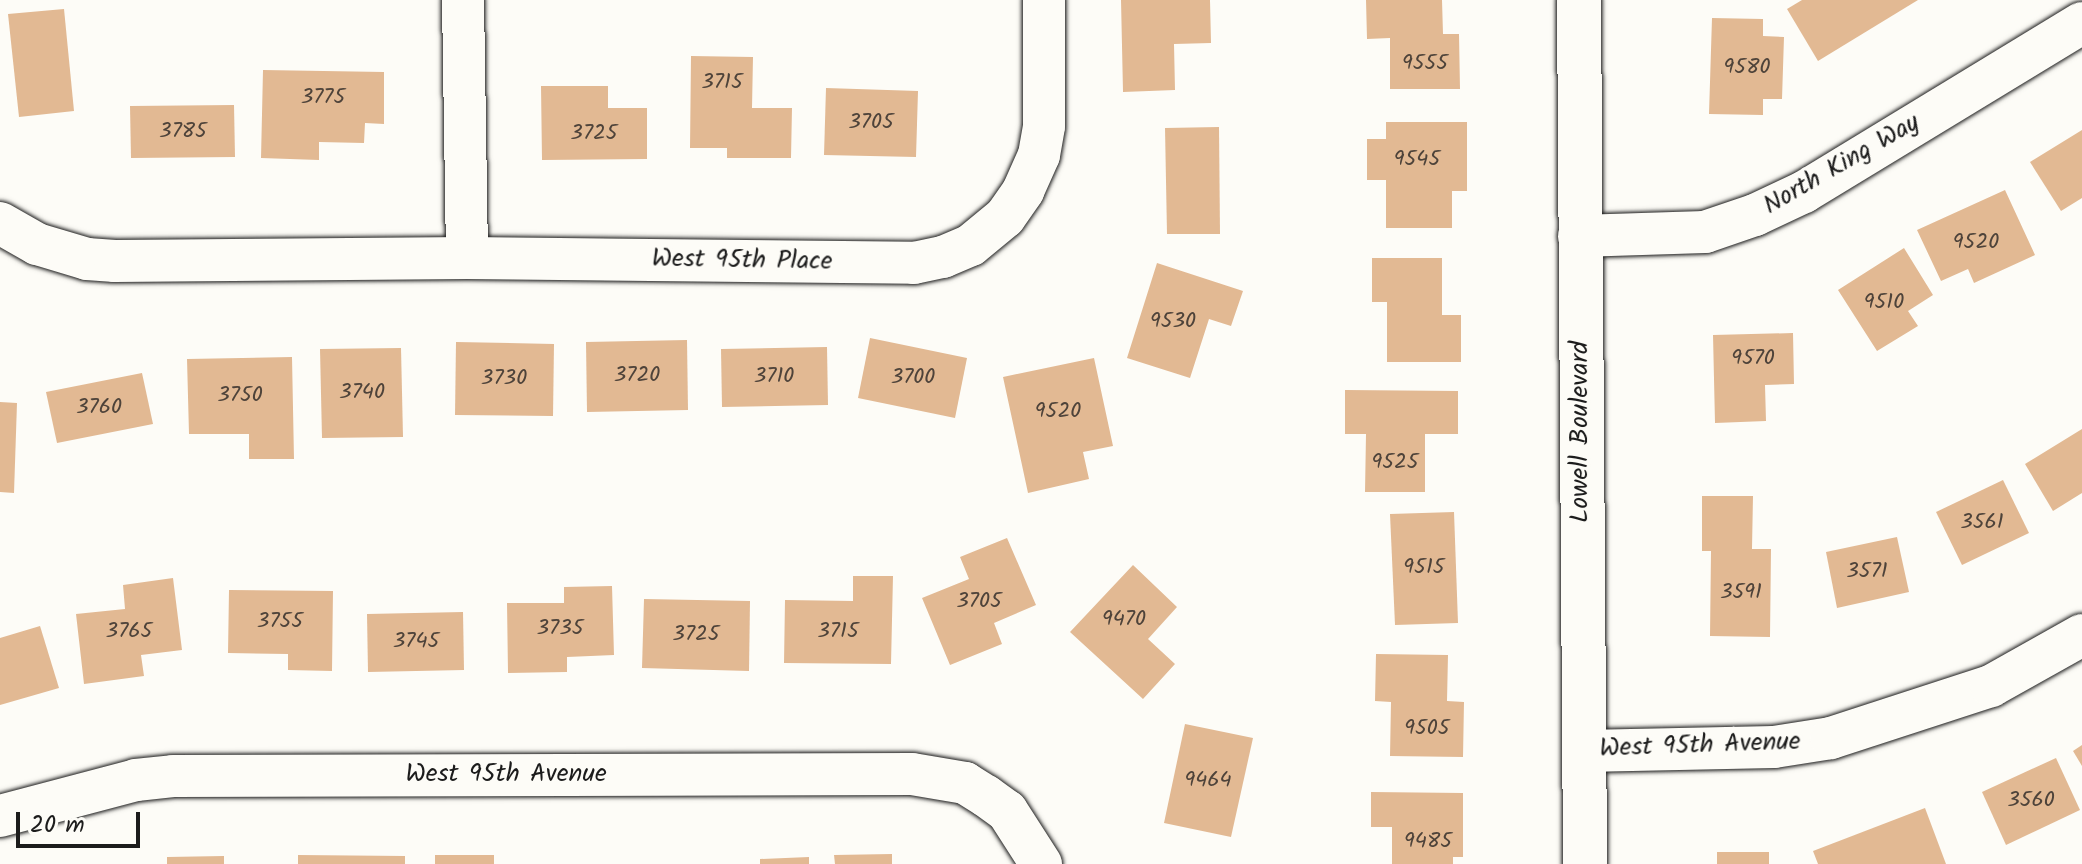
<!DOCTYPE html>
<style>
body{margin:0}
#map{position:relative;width:2082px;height:864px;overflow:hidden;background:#fdfcf7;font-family:Kalam,sans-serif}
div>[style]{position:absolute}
.building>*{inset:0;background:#e2b993}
.roads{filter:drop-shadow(0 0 2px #1c1c1c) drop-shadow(0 0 2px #1c1c1c)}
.minor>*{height:42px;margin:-21px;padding:0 21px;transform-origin:21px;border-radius:21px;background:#fdfcf7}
.tertiary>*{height:44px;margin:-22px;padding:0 22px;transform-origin:22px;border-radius:22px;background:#fdfcf7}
span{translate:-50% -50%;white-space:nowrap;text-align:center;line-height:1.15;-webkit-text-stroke:6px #fdfcf7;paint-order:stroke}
.number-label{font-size:22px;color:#4e433a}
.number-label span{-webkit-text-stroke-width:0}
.street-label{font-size:26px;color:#1c1c1c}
.scale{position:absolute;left:16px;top:812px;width:124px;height:36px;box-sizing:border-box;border:4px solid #1c1c1c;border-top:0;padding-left:10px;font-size:24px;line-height:28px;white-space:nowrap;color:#1c1c1c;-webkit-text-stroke:6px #fdfcf7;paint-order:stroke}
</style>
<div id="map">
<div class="building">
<div style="clip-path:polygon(1121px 0,1210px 0,1211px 43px,1174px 44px,1175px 90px,1123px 92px)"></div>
<div style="clip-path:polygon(1366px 0,1442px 0,1443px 34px,1459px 34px,1460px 89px,1390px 89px,1390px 38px,1367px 39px)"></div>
<div style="clip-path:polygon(1802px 0,1918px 0,1818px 61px,1787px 9px)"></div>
<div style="clip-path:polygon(64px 9px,74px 111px,19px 117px,8px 14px)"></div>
<div style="clip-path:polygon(1712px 18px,1763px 19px,1763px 36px,1784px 37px,1782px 99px,1763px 99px,1763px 115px,1709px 114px)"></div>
<div style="clip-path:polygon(691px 56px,753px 57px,752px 108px,792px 108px,791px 158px,727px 158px,727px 148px,690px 148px)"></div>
<div style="clip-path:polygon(263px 70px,384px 72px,384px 124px,365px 123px,364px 143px,319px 142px,319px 160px,261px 158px)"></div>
<div style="clip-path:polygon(541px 86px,608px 86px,608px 108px,647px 108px,647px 159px,542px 160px)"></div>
<div style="clip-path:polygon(826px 88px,918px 91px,916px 157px,824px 155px)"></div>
<div style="clip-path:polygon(234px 105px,235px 157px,131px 158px,130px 106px)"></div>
<div style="clip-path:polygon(1386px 122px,1467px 122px,1467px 191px,1452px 191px,1452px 228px,1386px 228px,1386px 180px,1367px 180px,1367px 139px,1386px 139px)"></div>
<div style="clip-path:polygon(1219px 127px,1220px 234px,1167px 234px,1165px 128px)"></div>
<div style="clip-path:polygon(2082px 130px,2082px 198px,2061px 211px,2030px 162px)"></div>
<div style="clip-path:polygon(2005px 190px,2035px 255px,1974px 283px,1968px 269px,1941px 281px,1917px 230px)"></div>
<div style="clip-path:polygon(1904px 248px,1933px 295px,1908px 311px,1918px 326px,1877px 351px,1838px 290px)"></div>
<div style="clip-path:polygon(1372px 258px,1442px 258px,1442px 315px,1461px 315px,1461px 362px,1387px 362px,1387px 302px,1372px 302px)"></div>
<div style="clip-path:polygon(1157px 263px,1243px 291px,1231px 326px,1209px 319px,1190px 378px,1127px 358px)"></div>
<div style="clip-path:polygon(1793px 333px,1794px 384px,1765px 385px,1766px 421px,1715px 423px,1713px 335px)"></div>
<div style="clip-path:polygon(870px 338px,967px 358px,955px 418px,858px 398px)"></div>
<div style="clip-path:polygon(687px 340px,688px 410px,587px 412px,586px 342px)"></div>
<div style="clip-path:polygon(456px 342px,554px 344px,553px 416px,455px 415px)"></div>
<div style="clip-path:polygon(827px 347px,828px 405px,722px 407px,721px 349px)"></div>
<div style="clip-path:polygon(401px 348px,403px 437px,322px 438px,320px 349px)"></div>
<div style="clip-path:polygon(292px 357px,294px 459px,249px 459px,249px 434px,189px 434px,187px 359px)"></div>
<div style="clip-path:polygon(1094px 358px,1113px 446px,1083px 452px,1089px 479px,1028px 493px,1003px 377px)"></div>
<div style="clip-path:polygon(142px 373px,153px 424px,57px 443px,46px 392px)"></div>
<div style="clip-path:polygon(1345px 390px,1458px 391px,1458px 434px,1425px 434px,1425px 492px,1365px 492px,1366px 434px,1345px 434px)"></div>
<div style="clip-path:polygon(0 402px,17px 403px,14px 493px,0 492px)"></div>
<div style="clip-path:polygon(2082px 429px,2082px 493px,2053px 511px,2025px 464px)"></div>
<div style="clip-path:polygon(2003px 480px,2029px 533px,1962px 565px,1936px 512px)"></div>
<div style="clip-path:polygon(1702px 496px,1753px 496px,1752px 549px,1771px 549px,1770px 637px,1710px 636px,1711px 551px,1702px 551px)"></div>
<div style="clip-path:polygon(1454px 512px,1458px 623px,1395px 625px,1390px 514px)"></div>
<div style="clip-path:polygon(1897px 537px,1909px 592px,1837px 608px,1826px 552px)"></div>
<div style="clip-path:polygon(1007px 538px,1036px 605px,994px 623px,1002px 644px,950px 665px,922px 598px,969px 579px,960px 557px)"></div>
<div style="clip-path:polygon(1133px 565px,1177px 607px,1148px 639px,1175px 664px,1143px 699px,1070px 632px)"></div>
<div style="clip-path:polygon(853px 576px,893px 576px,891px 664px,784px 663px,785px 600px,853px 601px)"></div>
<div style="clip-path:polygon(173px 578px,182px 650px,141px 655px,144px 676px,84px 684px,76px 614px,125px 609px,123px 585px)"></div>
<div style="clip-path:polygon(612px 586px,614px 655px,567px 657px,567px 672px,508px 673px,507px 603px,564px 603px,564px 587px)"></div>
<div style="clip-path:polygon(229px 590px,333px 591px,332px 671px,288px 670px,288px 654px,228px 653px)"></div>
<div style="clip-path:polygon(644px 599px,750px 601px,749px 671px,642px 668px)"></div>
<div style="clip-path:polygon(463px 612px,464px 670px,368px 672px,367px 614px)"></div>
<div style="clip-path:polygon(40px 626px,59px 688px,0 705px,0 638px)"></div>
<div style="clip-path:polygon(1376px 654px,1448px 655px,1447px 701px,1464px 702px,1463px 757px,1390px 756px,1391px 702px,1375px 701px)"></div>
<div style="clip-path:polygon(1185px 724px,1253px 738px,1231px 837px,1164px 823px)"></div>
<div style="clip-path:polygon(2082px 745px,2082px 766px,2073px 751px)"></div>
<div style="clip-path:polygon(2056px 758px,2080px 810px,2006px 845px,1982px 792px)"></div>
<div style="clip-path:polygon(1371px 792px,1463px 793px,1463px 857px,1453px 857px,1453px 864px,1392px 864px,1392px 827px,1371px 827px)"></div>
<div style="clip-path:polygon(1925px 808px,1946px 864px,1818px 864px,1813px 851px)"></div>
<div style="clip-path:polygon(1717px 852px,1769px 852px,1769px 864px,1717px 864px)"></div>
<div style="clip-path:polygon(892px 854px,892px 864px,835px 864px,834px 855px)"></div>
<div style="clip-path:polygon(298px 855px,405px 856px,405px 864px,298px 864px)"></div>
<div style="clip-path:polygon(435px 855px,494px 855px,494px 864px,435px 864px)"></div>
<div style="clip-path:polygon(224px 856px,224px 864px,167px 864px,167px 857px)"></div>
<div style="clip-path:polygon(809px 857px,809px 864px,760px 864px,760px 859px)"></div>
</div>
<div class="roads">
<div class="minor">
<div style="left:463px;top:0;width:258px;rotate:89.1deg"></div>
<div style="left:0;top:223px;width:43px;rotate:29.6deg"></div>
<div style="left:37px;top:244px;width:52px;rotate:16.7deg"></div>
<div style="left:87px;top:259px;width:28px;rotate:4deg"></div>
<div style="left:115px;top:261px;width:352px;rotate:-0.5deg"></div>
<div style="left:467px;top:258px;width:447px;rotate:0.6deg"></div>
<div style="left:914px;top:263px;width:30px;rotate:-12deg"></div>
<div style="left:943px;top:257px;width:30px;rotate:-23deg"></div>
<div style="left:971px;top:245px;width:44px;rotate:-39.5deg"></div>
<div style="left:1005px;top:217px;width:32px;rotate:-55deg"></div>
<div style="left:1023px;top:191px;width:39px;rotate:-66deg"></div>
<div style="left:1039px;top:155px;width:29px;rotate:-80deg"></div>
<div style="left:1044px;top:126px;width:126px;rotate:-90deg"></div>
<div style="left:1579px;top:236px;width:126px;rotate:-1.8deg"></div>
<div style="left:1705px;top:232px;width:53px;rotate:-18.8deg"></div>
<div style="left:1755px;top:215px;width:54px;rotate:-25.1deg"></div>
<div style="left:1804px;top:192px;width:325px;rotate:-31.3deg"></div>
<div style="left:1584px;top:751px;width:190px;rotate:-1.2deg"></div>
<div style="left:1774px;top:747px;width:58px;rotate:-9deg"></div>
<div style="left:1831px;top:738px;width:168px;rotate:-18deg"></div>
<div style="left:1991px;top:686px;width:104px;rotate:-29.3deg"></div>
<div style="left:0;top:816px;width:141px;rotate:-14.8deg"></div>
<div style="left:136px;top:780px;width:37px;rotate:-6deg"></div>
<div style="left:173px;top:776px;width:739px;rotate:-0.16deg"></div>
<div style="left:912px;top:774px;width:54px;rotate:9.6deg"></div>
<div style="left:965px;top:783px;width:25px;rotate:32deg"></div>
<div style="left:986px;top:796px;width:26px;rotate:36deg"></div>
<div style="left:1007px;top:811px;width:63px;rotate:57.3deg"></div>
</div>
<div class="tertiary">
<div style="left:1579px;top:0;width:864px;rotate:89.6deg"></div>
</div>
</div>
<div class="number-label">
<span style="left:1425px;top:64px">9555</span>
<span style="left:1747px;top:68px">9580</span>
<span style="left:722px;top:83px">3715</span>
<span style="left:323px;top:98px">3775</span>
<span style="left:871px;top:123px">3705</span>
<span style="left:183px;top:132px">3785</span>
<span style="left:594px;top:134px">3725</span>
<span style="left:1417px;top:160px">9545</span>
<span style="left:1976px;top:243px">9520</span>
<span style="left:1884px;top:303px">9510</span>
<span style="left:1173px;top:322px">9530</span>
<span style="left:1753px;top:359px">9570</span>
<span style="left:637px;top:376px">3720</span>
<span style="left:774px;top:377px">3710</span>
<span style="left:913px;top:378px">3700</span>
<span style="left:504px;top:379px">3730</span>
<span style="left:362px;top:393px">3740</span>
<span style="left:240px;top:396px">3750</span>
<span style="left:99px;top:408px">3760</span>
<span style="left:1058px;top:412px">9520</span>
<span style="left:1395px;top:463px">9525</span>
<span style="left:1982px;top:523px">3561</span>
<span style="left:1424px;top:568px">9515</span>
<span style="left:1867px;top:572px">3571</span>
<span style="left:1741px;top:593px">3591</span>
<span style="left:979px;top:602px">3705</span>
<span style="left:1124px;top:620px">9470</span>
<span style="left:280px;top:622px">3755</span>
<span style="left:560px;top:629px">3735</span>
<span style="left:129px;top:632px">3765</span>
<span style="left:838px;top:632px">3715</span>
<span style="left:696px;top:635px">3725</span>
<span style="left:416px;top:642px">3745</span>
<span style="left:1427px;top:729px">9505</span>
<span style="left:1208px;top:781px">9464</span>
<span style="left:2031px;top:801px">3560</span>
<span style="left:1428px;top:842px">9485</span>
</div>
<div class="street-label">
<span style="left:1842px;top:165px;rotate:-30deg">North King Way</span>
<span style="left:742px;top:261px;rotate:1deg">West 95th Place</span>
<span style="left:1581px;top:432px;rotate:-90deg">Lowell Boulevard</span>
<span style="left:1700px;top:746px;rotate:-2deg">West 95th Avenue</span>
<span style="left:506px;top:775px">West 95th Avenue</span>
</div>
<div class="scale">20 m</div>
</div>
